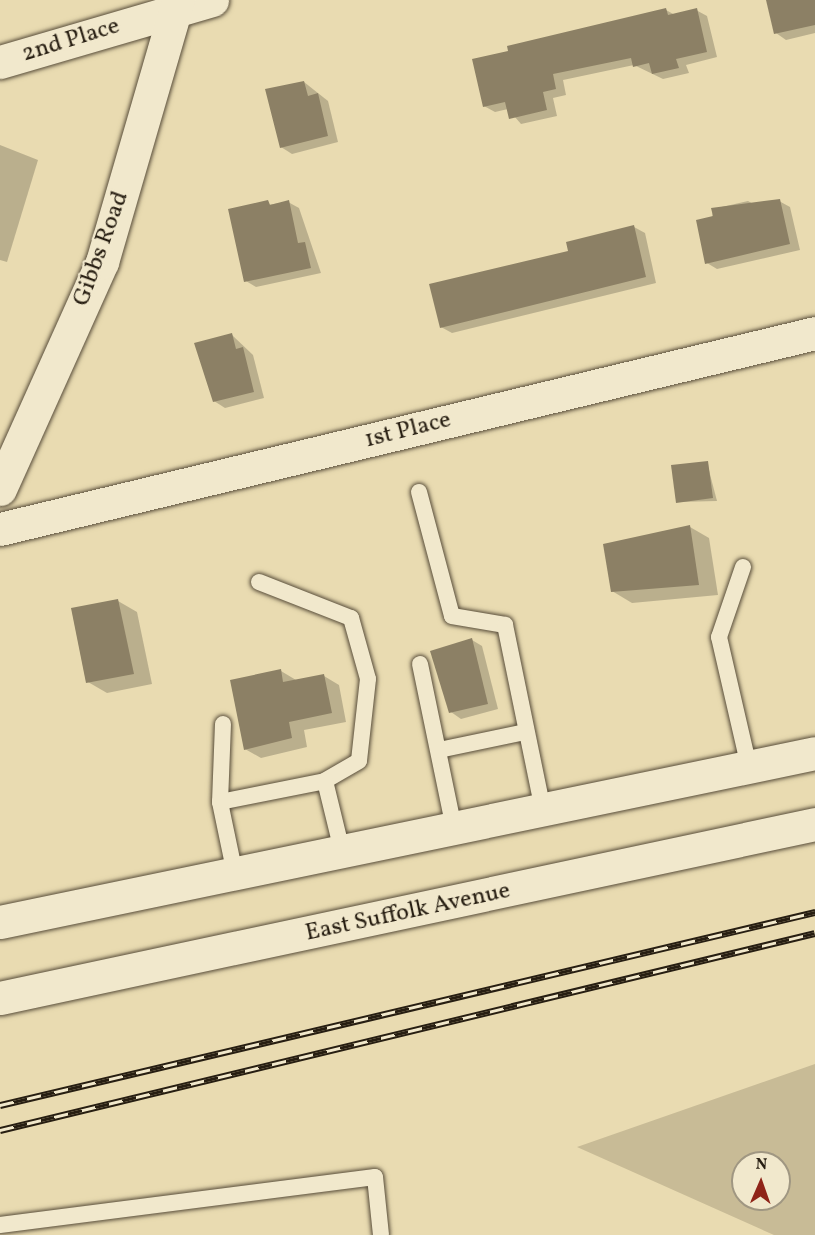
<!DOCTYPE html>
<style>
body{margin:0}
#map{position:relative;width:815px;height:1235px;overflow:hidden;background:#e9dbb1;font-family:Vollkorn,serif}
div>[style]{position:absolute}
.green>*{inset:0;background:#c8bb96}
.shadow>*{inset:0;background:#0003}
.building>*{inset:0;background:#8c8065}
.roads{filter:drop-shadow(0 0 2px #584d3a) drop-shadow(0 0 2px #584d3a)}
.service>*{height:16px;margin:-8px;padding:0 8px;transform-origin:8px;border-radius:8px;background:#f1e8cc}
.minor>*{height:33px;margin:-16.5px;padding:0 16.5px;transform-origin:16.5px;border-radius:16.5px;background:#f1e8cc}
.secondary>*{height:33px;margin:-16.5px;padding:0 16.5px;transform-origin:16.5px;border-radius:16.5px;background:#f1e8cc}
.rail>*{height:7px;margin-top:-3.5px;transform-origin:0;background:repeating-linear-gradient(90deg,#f1e8cc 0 14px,#271e12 0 28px);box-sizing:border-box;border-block:2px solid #271e12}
span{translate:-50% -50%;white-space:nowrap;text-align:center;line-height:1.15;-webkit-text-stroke:4.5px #f1e8cc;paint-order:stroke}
.street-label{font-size:24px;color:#271e12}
.north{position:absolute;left:731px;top:1151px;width:60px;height:60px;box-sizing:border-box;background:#f1e8cc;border:2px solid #a09782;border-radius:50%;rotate:2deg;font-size:16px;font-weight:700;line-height:24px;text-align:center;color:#271e12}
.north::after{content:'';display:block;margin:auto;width:21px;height:27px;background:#8f2418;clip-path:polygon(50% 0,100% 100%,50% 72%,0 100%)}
</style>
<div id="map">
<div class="green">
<div style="clip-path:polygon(evenodd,815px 1064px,815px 1235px,774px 1235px,577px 1147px,815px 1064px,743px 1163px,779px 1163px,779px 1199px,743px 1199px,743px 1163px)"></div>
</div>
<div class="shadow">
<div style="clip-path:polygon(768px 0,815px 0,815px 33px,786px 40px,776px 33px)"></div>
<div style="clip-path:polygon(666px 10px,675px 15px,696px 10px,707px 16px,717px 57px,686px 65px,689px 73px,663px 79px,634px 65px,563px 80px,566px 95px,553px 98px,557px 116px,521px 124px,508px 109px,495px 112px,484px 106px)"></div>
<div style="clip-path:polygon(304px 82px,328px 101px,338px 142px,292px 154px,281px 147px)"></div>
<div style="clip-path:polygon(0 145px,38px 160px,7px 262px,0 260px)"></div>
<div style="clip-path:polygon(748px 201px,757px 206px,779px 201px,790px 207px,800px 250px,717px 269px,707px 263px,713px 209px)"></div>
<div style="clip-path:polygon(288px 202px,299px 208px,321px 273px,256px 287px,246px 281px,230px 210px)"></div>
<div style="clip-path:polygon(634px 227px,645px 233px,656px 283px,452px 333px,441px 327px,570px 253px)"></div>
<div style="clip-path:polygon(232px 335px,253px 355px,264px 398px,225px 408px,214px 401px)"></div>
<div style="clip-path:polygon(707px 463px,717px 501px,677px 502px)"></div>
<div style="clip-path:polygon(690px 527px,709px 538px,718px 595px,632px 603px,612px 591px)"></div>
<div style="clip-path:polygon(118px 601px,137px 612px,152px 684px,107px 693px,88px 682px)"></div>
<div style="clip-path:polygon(472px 640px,482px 646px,498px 709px,461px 719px,451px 712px)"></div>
<div style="clip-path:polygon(281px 671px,296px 680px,324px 676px,339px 685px,346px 722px,304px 730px,307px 747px,261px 758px,245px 749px)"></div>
</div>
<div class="building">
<div style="clip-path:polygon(766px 0,815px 0,815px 25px,774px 34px)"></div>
<div style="clip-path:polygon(666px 8px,668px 15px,697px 8px,707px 52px,676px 59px,679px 68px,652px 74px,649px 63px,633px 67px,631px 58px,553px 74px,556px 89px,543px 92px,547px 110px,509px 119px,505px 102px,483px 107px,472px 59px,508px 51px,507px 46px)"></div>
<div style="clip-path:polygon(304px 81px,308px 96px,318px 93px,328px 136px,280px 148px,265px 89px)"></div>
<div style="clip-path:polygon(780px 199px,790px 244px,705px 264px,696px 220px,713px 216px,711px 208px)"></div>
<div style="clip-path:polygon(268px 200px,270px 205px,289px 200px,298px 243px,305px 242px,311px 268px,244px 282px,228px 209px)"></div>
<div style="clip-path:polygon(634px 225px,646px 277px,440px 328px,429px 284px,568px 251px,566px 242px)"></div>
<div style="clip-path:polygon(232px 333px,236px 349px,243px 347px,254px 392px,213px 402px,194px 343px)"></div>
<div style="clip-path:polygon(708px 461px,713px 498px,676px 503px,671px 465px)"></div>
<div style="clip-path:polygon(690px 525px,699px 585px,611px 592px,603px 544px)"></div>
<div style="clip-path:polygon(118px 599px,134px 674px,86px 683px,71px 608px)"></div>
<div style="clip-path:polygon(472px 638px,488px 704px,449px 713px,430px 651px)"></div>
<div style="clip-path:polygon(281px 669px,283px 682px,324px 674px,332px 713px,289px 722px,292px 738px,244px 750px,230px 680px)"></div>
</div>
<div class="roads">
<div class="service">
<div style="left:419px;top:492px;width:128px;rotate:75.1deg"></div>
<div style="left:452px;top:616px;width:54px;rotate:9.6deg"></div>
<div style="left:505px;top:625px;width:189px;rotate:78.4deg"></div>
<div style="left:743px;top:567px;width:74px;rotate:108.9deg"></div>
<div style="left:719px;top:637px;width:133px;rotate:77deg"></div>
<div style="left:259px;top:582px;width:99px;rotate:21.4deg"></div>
<div style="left:351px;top:618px;width:63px;rotate:74.4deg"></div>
<div style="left:368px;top:679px;width:82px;rotate:96.3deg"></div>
<div style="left:359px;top:761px;width:39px;rotate:150deg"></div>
<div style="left:420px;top:664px;width:167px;rotate:78.3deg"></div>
<div style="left:439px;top:750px;width:88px;rotate:-11.8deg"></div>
<div style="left:220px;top:802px;width:78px;rotate:-87.8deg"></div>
<div style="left:235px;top:874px;width:74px;rotate:-101.8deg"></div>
<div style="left:220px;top:802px;width:107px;rotate:-11.3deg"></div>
<div style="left:325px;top:781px;width:72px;rotate:76.3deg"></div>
<div style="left:0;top:1225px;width:378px;rotate:-7.3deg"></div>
<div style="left:375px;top:1177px;width:58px;rotate:84.1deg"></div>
</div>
<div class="minor">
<div style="left:0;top:62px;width:221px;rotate:-16.3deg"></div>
<div style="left:0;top:489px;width:249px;rotate:-65.8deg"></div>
<div style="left:102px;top:262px;width:273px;rotate:-73.8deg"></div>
<div style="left:0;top:529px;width:838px;rotate:-13.52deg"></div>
</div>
<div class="secondary">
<div style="left:0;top:922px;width:832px;rotate:-11.71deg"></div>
<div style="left:0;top:998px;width:833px;rotate:-12.05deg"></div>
</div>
</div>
<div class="rail">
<div style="left:0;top:1105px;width:838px;rotate:-13.32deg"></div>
<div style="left:0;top:1130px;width:838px;rotate:-13.59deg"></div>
</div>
<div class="street-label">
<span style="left:71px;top:41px;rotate:-17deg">2nd Place</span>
<span style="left:102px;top:249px;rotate:-70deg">Gibbs Road</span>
<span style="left:408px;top:431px;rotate:-14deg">1st Place</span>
<span style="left:408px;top:913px;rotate:-12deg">East Suffolk Avenue</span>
</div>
<div class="north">N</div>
</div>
